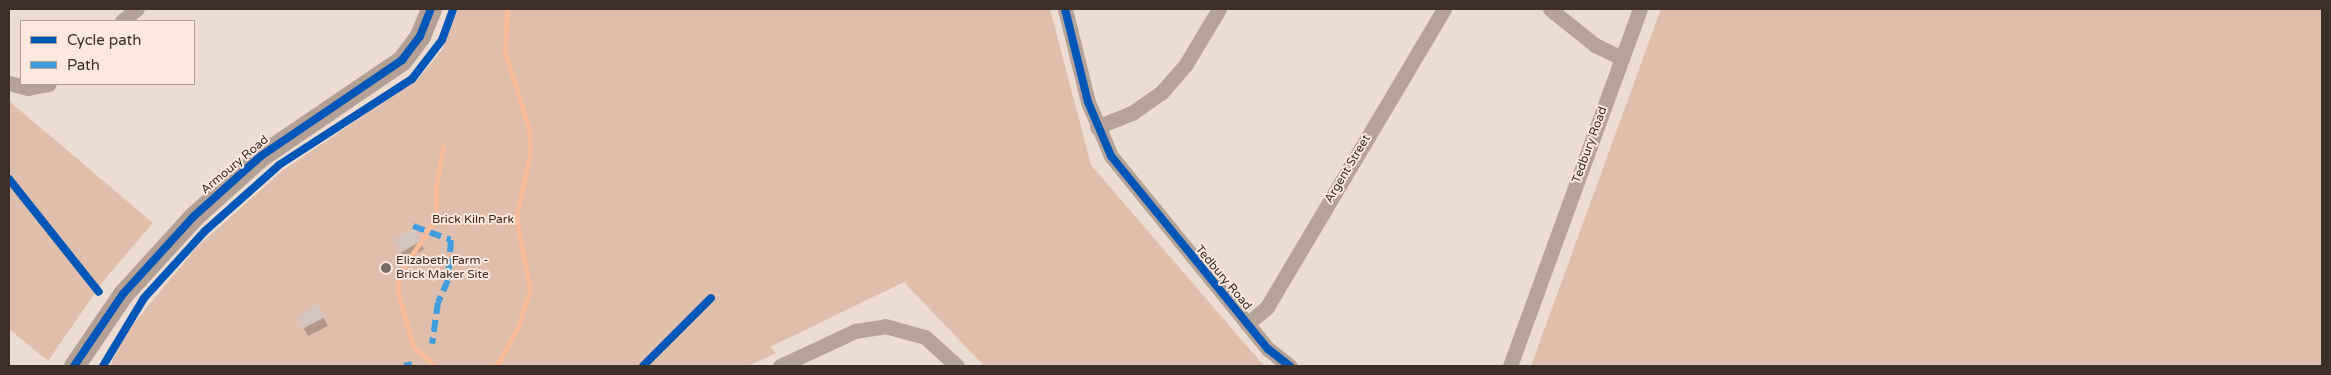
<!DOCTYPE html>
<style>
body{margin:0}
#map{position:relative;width:2331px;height:375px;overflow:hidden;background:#ecdcd2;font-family:"Varela Round",sans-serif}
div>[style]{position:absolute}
.green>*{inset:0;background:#dfbeab}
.shadow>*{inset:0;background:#0003}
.stream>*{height:5px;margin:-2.5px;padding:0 2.5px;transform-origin:2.5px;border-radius:2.5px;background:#f9bb99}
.building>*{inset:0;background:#d3c5be}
.street>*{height:15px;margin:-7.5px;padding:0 7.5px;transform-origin:7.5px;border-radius:7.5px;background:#b5a399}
.secondary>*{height:21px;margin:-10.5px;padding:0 10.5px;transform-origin:10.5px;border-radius:10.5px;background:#b5a095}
.quiet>*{height:6px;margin-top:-3px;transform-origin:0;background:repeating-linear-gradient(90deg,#3f9de0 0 12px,transparent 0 18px)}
.cycleway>*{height:8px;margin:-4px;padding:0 4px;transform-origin:4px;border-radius:4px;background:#0057b8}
.dots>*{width:14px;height:14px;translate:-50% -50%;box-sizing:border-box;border:2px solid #fbe8de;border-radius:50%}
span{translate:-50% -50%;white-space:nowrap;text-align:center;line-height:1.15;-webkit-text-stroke:4px #fbe8de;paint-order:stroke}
.street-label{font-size:12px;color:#3b2f28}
.park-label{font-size:12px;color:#442411}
.poi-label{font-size:12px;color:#3b2f28}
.left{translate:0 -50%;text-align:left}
.frame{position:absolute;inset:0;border:10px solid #3b2f28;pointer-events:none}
.legend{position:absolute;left:20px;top:20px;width:175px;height:65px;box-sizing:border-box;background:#fbe8de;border:1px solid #ae9e95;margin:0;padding:6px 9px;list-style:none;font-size:15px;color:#3b2f28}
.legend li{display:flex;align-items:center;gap:10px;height:25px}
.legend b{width:25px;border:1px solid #ae9e95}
</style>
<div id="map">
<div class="green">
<div style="clip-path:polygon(458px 9px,1050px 9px,1091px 165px,1264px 366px,984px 366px,904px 282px,770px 347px,776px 353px,748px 366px,110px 366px,125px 334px,197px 247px,282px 171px,418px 79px,442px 50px)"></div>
<div style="clip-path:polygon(1661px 9px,2322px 9px,2322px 366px,1531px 366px)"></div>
<div style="clip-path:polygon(9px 101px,153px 223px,104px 280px,48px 361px,9px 329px)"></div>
</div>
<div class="shadow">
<div style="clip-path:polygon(413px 230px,424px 249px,405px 260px,394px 241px)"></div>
<div style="clip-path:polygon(318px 307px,328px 326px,308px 336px,297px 317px)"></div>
</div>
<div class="stream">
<div style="left:435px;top:366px;width:30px;rotate:-138deg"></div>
<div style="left:413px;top:346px;width:55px;rotate:-105.8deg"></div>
<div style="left:398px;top:293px;width:18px;rotate:-90deg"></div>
<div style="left:398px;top:275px;width:68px;rotate:-55.8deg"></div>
<div style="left:436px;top:219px;width:32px;rotate:-90deg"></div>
<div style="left:436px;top:187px;width:41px;rotate:-80.1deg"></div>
<div style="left:496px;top:366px;width:45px;rotate:-60.6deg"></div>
<div style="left:518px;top:327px;width:40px;rotate:-72deg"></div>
<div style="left:530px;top:289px;width:72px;rotate:-101.2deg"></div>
<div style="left:516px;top:218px;width:66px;rotate:-77.7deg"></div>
<div style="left:530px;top:154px;width:25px;rotate:-92deg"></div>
<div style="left:529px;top:129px;width:80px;rotate:-107.5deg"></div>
<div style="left:505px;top:53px;width:44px;rotate:-87.4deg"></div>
</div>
<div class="building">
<div style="clip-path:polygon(414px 229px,421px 241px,400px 253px,393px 240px)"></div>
<div style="clip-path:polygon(318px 305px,325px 317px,302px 329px,296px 317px)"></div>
</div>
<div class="street">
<div style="left:1065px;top:9px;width:96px;rotate:76.1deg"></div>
<div style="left:1088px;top:102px;width:59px;rotate:66.9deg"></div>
<div style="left:1111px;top:156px;width:249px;rotate:50.9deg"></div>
<div style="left:1268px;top:349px;width:28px;rotate:38deg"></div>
<div style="left:1550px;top:9px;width:58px;rotate:38.7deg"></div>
<div style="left:1595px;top:45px;width:30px;rotate:26deg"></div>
<div style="left:122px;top:21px;width:19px;rotate:-39deg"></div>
<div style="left:9px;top:83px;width:20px;rotate:15deg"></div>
<div style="left:28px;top:88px;width:21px;rotate:-11deg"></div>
<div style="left:1097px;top:127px;width:38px;rotate:-22deg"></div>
<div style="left:1132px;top:113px;width:35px;rotate:-35deg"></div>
<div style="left:1161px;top:93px;width:38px;rotate:-49deg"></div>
<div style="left:1186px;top:64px;width:64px;rotate:-59deg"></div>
<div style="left:1247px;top:324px;width:26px;rotate:-40deg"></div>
<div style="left:1267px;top:307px;width:347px;rotate:-59.3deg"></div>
<div style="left:780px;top:366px;width:83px;rotate:-25deg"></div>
<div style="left:855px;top:331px;width:30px;rotate:-9deg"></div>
<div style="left:885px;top:326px;width:41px;rotate:15.4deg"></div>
<div style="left:925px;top:337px;width:43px;rotate:42.2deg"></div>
<div style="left:1510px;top:366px;width:380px;rotate:-70deg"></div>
</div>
<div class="secondary">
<div style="left:74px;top:366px;width:87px;rotate:-55.8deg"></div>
<div style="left:123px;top:294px;width:104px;rotate:-47.7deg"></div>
<div style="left:193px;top:217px;width:91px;rotate:-41.9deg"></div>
<div style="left:261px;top:156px;width:171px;rotate:-34.2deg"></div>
<div style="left:402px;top:60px;width:30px;rotate:-53deg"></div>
<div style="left:420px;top:36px;width:29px;rotate:-68deg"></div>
</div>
<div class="quiet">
<div style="left:413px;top:226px;width:40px;rotate:20.2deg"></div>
<div style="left:451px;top:240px;width:40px;rotate:94.3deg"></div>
<div style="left:448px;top:280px;width:24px;rotate:114deg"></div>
<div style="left:438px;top:302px;width:42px;rotate:98.1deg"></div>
<div style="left:404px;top:366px;width:8px;rotate:-14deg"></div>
</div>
<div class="cycleway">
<div style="left:1065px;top:9px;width:96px;rotate:76.1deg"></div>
<div style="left:1088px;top:102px;width:59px;rotate:66.9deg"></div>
<div style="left:1111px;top:156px;width:249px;rotate:50.9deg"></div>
<div style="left:1268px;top:349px;width:28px;rotate:38deg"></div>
<div style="left:9px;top:179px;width:144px;rotate:51.5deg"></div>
<div style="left:74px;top:366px;width:87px;rotate:-55.8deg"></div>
<div style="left:123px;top:294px;width:104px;rotate:-47.7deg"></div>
<div style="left:193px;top:217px;width:91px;rotate:-41.9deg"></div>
<div style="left:261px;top:156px;width:171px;rotate:-34.2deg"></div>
<div style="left:402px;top:60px;width:30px;rotate:-53deg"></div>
<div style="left:420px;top:36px;width:29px;rotate:-68deg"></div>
<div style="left:103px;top:366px;width:79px;rotate:-58.9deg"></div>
<div style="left:144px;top:298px;width:91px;rotate:-47.7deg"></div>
<div style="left:205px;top:231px;width:99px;rotate:-41.7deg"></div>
<div style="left:279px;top:165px;width:158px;rotate:-32.9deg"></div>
<div style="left:412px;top:79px;width:49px;rotate:-52.4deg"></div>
<div style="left:442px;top:40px;width:33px;rotate:-70deg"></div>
<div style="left:643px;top:366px;width:96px;rotate:-45deg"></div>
</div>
<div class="dots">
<div style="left:386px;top:268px;background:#796c64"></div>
</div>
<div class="street-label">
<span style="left:1590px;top:145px;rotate:-70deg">Tedbury Road</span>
<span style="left:235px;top:165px;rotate:-40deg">Armoury Road</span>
<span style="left:1348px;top:169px;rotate:-59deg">Argent Street</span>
<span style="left:1223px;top:278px;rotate:50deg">Tedbury Road</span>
</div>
<div class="park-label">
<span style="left:473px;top:220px">Brick Kiln Park</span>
</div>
<div class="poi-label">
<span class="left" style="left:396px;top:268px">Elizabeth Farm -<br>Brick Maker Site</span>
</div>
<div class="frame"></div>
<ul class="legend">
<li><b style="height:6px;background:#0057b8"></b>Cycle path</li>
<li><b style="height:6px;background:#3f9de0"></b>Path</li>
</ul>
</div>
